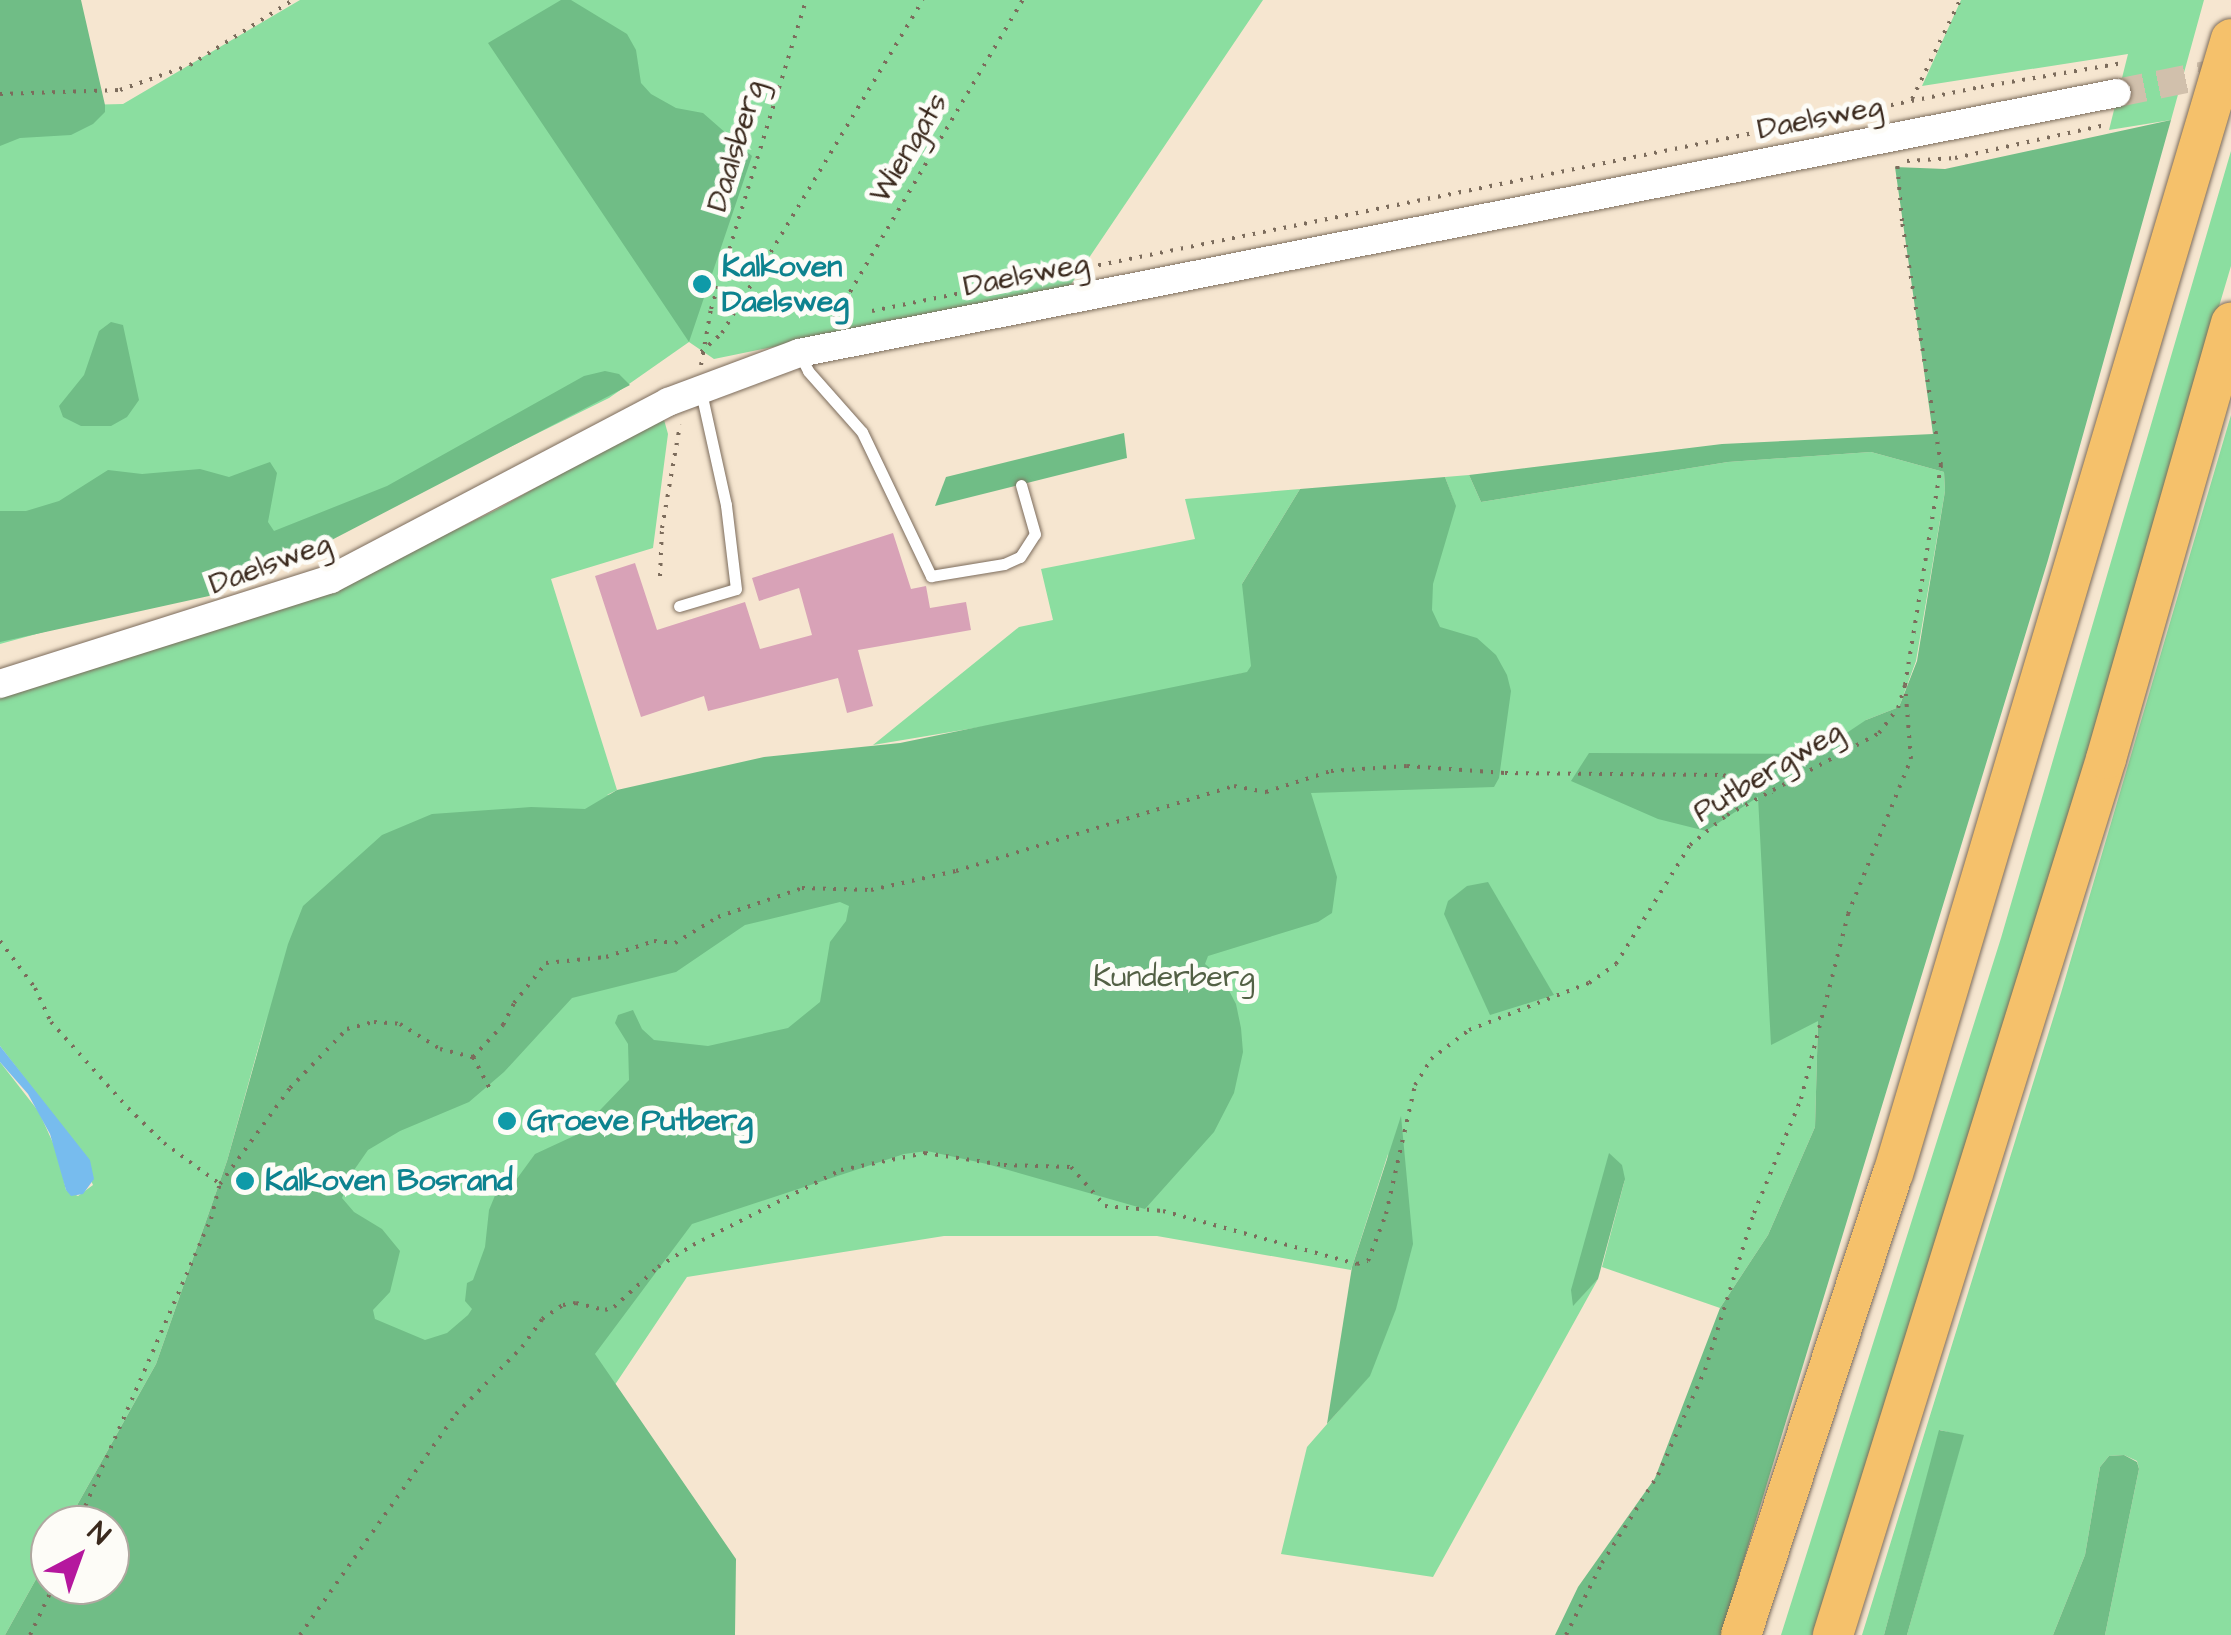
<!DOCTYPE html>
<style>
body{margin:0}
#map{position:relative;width:2231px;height:1635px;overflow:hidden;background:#f6e6d0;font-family:"Architects Daughter",sans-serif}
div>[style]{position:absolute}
.green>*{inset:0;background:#8bdea0}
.forest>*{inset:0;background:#70bd86}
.water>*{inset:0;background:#77bcee}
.building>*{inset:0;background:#d8a2b7}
.tertiary-tunnel>*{height:28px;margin-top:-14px;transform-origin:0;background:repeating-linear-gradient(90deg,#d1c0ac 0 28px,transparent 0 42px)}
.path>*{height:4px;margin-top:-2px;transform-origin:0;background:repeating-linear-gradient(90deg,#7c6c5c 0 2.5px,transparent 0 10.5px)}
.roads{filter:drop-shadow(0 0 2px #7c6c5c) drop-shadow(0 0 2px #7c6c5c)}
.service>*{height:11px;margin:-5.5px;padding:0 5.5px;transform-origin:5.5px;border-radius:5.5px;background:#fff}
.tertiary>*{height:28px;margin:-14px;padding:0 14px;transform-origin:14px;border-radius:14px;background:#fff}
.motorway>*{height:40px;margin:-20px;padding:0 20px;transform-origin:20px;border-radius:20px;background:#f5c16b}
.dots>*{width:28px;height:28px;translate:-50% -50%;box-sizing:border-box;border:5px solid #fdfcf7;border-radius:50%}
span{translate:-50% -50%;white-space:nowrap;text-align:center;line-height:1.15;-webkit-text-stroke:10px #fdfcf7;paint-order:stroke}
.street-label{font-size:30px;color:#3b2a1e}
.culture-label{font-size:30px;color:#0d838f;font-weight:700}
.left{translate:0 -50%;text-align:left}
.park-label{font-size:30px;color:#536045}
.north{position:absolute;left:30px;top:1505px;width:100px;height:100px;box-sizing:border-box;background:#fdfcf7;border:2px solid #afa8a0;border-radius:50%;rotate:41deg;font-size:28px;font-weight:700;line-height:40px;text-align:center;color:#3b2a1e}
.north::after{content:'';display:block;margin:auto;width:35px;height:45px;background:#b5179e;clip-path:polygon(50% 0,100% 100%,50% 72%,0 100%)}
</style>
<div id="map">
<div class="green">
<div style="clip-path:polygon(300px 0,1263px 0,1070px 286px,714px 359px,689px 342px,609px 398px,415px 494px,142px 605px,0 644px,0 107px,123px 104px)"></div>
<div style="clip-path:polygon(1961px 0,2204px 0,2171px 120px,2109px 130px,2128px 54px,1922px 86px)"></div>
<div style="clip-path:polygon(2231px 151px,2231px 266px,2068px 816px,1812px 1635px,1781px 1635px,2001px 938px)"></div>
<div style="clip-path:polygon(2231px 415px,2231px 1635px,2105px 1635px,2139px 1469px,2137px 1461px,2124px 1455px,2109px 1456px,2100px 1467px,2085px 1555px,2053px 1635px,1907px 1635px,1963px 1436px,1940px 1430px,1884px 1635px,1862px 1635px,2061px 993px)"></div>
<div style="clip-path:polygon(663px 416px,668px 434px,653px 548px,551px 579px,617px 790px,607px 795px,1236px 707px,1244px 673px,1064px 713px,873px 745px,1019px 627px,1053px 620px,1041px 569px,1195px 539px,1185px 499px,1300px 489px,1242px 584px,1453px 499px,1445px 477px,1469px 475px,1481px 502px,1728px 462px,1871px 452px,1944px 472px,1945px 491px,1916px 661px,1899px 707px,1866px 720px,1818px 1021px,1815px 1127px,1768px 1235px,1720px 1308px,1602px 1267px,1625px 1179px,1573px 1305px,1598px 1279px,1433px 1577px,1281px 1554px,1307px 1447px,1369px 1376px,1388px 1154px,1351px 1270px,1157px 1236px,944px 1236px,687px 1277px,570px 1452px,110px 1585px,110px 1525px,181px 1349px,267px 1016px,227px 1161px,156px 1364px,66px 1525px,50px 1525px,50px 1554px,5px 1635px,0 1635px,0 1062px,39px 1112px,58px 1154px,66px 1190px,78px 1196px,93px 1185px,73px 1141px,0 1046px,0 697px,323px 594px,496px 510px)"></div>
</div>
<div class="forest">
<div style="clip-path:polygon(0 0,81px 0,105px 105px,105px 112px,93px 124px,71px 135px,20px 138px,0 146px)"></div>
<div style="clip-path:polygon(561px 0,571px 0,627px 34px,636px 50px,641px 83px,651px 94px,676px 108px,703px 113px,752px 156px,689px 342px,488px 43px)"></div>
<div style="clip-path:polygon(2171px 120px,2048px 560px,1721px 1635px,1555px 1635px,1578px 1587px,1655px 1478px,1720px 1308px,1768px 1235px,1815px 1127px,1818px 1021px,1771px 1045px,1758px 797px,1706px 831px,1658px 819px,1571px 781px,1589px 753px,1815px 754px,1866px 720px,1899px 707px,1917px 661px,1945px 491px,1944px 472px,1871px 452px,1728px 462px,1481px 502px,1469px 475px,1722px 444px,1933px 434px,1895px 167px,1945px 169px)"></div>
<div style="clip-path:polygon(111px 322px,123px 325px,139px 400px,127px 417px,111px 426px,81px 426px,63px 417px,59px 406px,84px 375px,99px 331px)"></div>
<div style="clip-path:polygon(605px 371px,619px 374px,630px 385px,270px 572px,209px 596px,0 642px,0 511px,26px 511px,59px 501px,108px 470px,142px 474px,200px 469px,229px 477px,270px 462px,277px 473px,268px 522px,274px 531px,387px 486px,584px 376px)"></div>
<div style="clip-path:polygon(1124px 433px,1127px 458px,935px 506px,946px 477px)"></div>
<div style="clip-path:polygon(evenodd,1445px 477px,1456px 506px,1433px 584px,1432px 610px,1440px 627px,1477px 638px,1496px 655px,1507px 675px,1511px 691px,1499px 778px,1494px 787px,1311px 793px,1337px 877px,1332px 913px,1318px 922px,1208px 956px,1205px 964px,1223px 979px,1236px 1004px,1241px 1028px,1243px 1052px,1234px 1093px,1214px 1132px,1145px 1209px,987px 1164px,927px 1151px,904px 1154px,692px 1224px,595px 1354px,736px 1559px,735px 1635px,5px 1635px,50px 1554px,50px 1585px,110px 1585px,110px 1525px,66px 1525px,156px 1364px,227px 1161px,288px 944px,303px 906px,382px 835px,432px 814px,531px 807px,585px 809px,617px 790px,764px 757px,900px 743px,1247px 672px,1251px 666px,1242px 584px,1300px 489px,1445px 477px,840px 902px,849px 906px,846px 921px,830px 942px,820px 1002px,788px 1028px,708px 1046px,654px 1040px,642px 1029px,633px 1010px,618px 1015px,615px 1023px,628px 1044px,629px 1080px,576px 1135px,535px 1154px,516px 1180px,507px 1175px,501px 1181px,489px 1210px,485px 1247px,473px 1280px,467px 1283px,465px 1301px,472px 1309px,468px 1315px,447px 1333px,425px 1340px,375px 1319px,373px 1310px,390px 1292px,400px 1251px,382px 1229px,354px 1212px,342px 1198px,352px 1173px,368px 1150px,400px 1131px,469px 1102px,504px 1072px,572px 998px,676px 972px,745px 925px,840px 902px)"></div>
<div style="clip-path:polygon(1488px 882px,1554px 995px,1490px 1015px,1444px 914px,1448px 901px,1467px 886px)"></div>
<div style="clip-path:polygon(1401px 1116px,1413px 1244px,1396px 1309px,1370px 1376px,1327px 1424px,1352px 1267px)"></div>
<div style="clip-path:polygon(1609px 1153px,1622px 1165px,1625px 1179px,1598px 1279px,1573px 1306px,1571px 1290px)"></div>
<div style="clip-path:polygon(1939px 1430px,1964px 1435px,1907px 1635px,1884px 1635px)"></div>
<div style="clip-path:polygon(2124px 1455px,2137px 1462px,2139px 1469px,2105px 1635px,2053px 1635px,2085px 1555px,2100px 1467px,2109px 1456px)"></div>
</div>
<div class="water">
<div style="clip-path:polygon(0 1046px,90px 1160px,94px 1179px,83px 1194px,71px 1196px,66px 1190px,50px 1134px,28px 1094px,0 1062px)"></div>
</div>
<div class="building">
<div style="clip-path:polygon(893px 533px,911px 589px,926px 586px,930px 608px,966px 602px,971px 630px,858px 650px,873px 706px,847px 713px,838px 678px,708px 711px,704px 696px,641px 717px,595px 576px,635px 563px,657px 630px,745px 602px,760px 649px,812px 635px,799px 588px,759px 601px,752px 578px)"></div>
</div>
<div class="tertiary-tunnel">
<div style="left:2117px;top:93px;width:116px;rotate:-11.4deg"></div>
</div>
<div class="path">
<div style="left:0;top:94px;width:120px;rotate:-1.9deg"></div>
<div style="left:120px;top:90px;width:74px;rotate:-19.7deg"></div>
<div style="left:190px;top:65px;width:122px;rotate:-32.3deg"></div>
<div style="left:1912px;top:99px;width:110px;rotate:-64.1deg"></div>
<div style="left:1907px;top:161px;width:48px;rotate:-3.6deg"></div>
<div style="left:1955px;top:158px;width:154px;rotate:-12.4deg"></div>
<div style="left:872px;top:311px;width:1131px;rotate:-11.42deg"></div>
<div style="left:1981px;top:87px;width:144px;rotate:-9.6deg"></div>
<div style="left:834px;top:319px;width:371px;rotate:-59.4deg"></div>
<div style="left:701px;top:352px;width:28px;rotate:-42deg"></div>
<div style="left:722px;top:333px;width:389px;rotate:-58.9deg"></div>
<div style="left:701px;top:365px;width:57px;rotate:-79.9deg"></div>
<div style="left:711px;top:309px;width:323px;rotate:-72.9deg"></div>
<div style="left:660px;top:576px;width:48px;rotate:-87.6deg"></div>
<div style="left:662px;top:528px;width:105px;rotate:-80.1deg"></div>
<div style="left:0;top:941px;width:59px;rotate:53.3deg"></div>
<div style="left:35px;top:988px;width:38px;rotate:65deg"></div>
<div style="left:51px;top:1022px;width:115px;rotate:48.2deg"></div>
<div style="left:128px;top:1108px;width:50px;rotate:44.2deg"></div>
<div style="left:164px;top:1143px;width:69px;rotate:36.2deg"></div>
<div style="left:473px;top:1057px;width:36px;rotate:62deg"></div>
<div style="left:77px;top:1525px;width:334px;rotate:-66.4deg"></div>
<div style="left:211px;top:1219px;width:36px;rotate:-76deg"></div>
<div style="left:220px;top:1184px;width:119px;rotate:-53.9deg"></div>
<div style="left:290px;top:1088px;width:82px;rotate:-46deg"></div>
<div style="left:347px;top:1029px;width:28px;rotate:-15deg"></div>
<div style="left:374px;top:1022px;width:26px;rotate:4deg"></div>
<div style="left:400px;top:1024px;width:47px;rotate:32deg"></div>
<div style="left:440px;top:1049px;width:34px;rotate:14deg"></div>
<div style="left:473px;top:1057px;width:44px;rotate:-46.8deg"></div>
<div style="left:503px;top:1025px;width:25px;rotate:-63deg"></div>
<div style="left:514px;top:1003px;width:51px;rotate:-51.3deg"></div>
<div style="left:546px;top:963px;width:60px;rotate:-5.7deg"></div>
<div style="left:606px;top:957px;width:51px;rotate:-18.4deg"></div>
<div style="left:654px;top:941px;width:21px;rotate:5deg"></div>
<div style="left:675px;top:943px;width:50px;rotate:-31.2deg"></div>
<div style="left:718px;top:917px;width:89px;rotate:-19deg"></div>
<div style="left:802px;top:888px;width:69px;rotate:1.7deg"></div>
<div style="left:871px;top:890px;width:87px;rotate:-12.6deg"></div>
<div style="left:956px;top:871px;width:291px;rotate:-17deg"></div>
<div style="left:1234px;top:786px;width:33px;rotate:11deg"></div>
<div style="left:1266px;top:792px;width:68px;rotate:-17.9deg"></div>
<div style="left:1331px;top:771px;width:76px;rotate:-3.8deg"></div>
<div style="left:1407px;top:766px;width:98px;rotate:4.1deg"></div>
<div style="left:1505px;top:773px;width:218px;rotate:0.5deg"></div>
<div style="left:1723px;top:775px;width:53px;rotate:18.8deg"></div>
<div style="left:30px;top:1635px;width:55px;rotate:-64.4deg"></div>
<div style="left:300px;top:1635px;width:271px;rotate:-54.8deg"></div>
<div style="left:456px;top:1414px;width:94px;rotate:-45.4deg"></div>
<div style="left:522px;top:1347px;width:34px;rotate:-54deg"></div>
<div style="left:542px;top:1319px;width:25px;rotate:-34deg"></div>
<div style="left:563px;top:1305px;width:13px;rotate:-9deg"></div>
<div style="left:576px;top:1303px;width:30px;rotate:14deg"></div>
<div style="left:605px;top:1310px;width:9px;rotate:-18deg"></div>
<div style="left:614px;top:1307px;width:59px;rotate:-42.3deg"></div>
<div style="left:658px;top:1267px;width:41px;rotate:-32.2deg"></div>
<div style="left:693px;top:1245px;width:166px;rotate:-26.9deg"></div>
<div style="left:841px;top:1170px;width:86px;rotate:-11.4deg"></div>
<div style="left:925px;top:1153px;width:80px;rotate:8.6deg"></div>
<div style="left:1004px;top:1165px;width:67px;rotate:1.7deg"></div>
<div style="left:1071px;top:1167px;width:52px;rotate:48.9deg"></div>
<div style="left:1105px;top:1206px;width:58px;rotate:4.9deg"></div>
<div style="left:1163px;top:1211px;width:201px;rotate:15.3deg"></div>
<div style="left:1357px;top:1264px;width:11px;rotate:-15deg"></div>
<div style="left:1368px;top:1261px;width:50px;rotate:-69deg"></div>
<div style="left:1386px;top:1214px;width:132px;rotate:-77.3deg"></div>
<div style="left:1415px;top:1085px;width:31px;rotate:-58deg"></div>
<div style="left:1431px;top:1059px;width:48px;rotate:-37.3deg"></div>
<div style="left:1469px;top:1030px;width:129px;rotate:-21.4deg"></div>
<div style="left:1589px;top:983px;width:33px;rotate:-35deg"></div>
<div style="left:1616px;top:964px;width:140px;rotate:-58.1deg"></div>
<div style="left:1690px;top:845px;width:48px;rotate:-39deg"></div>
<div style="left:1727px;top:815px;width:173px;rotate:-28.3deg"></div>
<div style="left:1879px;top:733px;width:31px;rotate:-53deg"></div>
<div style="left:1898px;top:708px;width:24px;rotate:-73deg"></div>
<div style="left:1566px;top:1635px;width:80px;rotate:-63.4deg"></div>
<div style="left:1602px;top:1563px;width:104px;rotate:-57.5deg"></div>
<div style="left:1658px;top:1475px;width:115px;rotate:-65.9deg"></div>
<div style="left:1705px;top:1370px;width:164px;rotate:-72.7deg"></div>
<div style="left:1754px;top:1213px;width:123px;rotate:-67.6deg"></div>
<div style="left:1801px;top:1099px;width:191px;rotate:-75.7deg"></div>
<div style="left:1848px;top:914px;width:167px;rotate:-67.9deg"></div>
<div style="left:1911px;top:759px;width:74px;rotate:-94.6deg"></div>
<div style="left:1905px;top:685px;width:223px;rotate:-80.7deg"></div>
<div style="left:1941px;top:465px;width:247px;rotate:-99.1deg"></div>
<div style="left:1902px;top:221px;width:60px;rotate:-94.8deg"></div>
</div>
<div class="roads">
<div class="service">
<div style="left:799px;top:353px;width:20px;rotate:63deg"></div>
<div style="left:808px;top:371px;width:81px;rotate:48.5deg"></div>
<div style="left:862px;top:432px;width:160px;rotate:64.4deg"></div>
<div style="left:931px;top:576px;width:74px;rotate:-9.3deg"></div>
<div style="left:1004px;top:564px;width:17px;rotate:-24deg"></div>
<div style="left:1020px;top:557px;width:27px;rotate:-57deg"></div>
<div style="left:1035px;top:534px;width:51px;rotate:-105.9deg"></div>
<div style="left:679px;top:606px;width:59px;rotate:-16.6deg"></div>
<div style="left:736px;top:589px;width:85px;rotate:-96.8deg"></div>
<div style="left:726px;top:505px;width:116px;rotate:-102.5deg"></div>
</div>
<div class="tertiary">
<div style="left:0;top:684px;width:347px;rotate:-17.6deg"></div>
<div style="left:331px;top:579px;width:381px;rotate:-27.7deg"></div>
<div style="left:668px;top:402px;width:140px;rotate:-20.5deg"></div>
<div style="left:799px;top:353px;width:1343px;rotate:-11.16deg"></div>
</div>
<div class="motorway">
<div style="left:1741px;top:1635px;width:485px;rotate:-71.8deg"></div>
<div style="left:1893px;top:1174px;width:1184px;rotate:-73.42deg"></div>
<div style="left:1833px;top:1635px;width:918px;rotate:-72.69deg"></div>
<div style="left:2106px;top:759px;width:454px;rotate:-74deg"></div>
</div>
</div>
<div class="dots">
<div style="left:702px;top:284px;background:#0f9aa8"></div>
<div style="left:507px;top:1121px;background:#0f9aa8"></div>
<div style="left:245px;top:1181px;background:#0f9aa8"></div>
</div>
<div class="street-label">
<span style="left:1820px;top:118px;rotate:-11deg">Daelsweg</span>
<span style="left:736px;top:146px;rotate:-73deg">Daalsberg</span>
<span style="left:909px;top:148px;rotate:-59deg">Wiengats</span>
<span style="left:1026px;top:275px;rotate:-11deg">Daelsweg</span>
<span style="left:270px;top:564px;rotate:-20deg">Daelsweg</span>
<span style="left:1768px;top:772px;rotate:-31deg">Putbergweg</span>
</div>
<div class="culture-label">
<span class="left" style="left:722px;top:284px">Kalkoven<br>Daelsweg</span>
<span class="left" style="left:527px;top:1121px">Groeve Putberg</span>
<span class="left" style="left:265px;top:1181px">Kalkoven Bosrand</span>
</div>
<div class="park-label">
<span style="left:1174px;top:977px">Kunderberg</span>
</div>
<div class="north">N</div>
</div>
